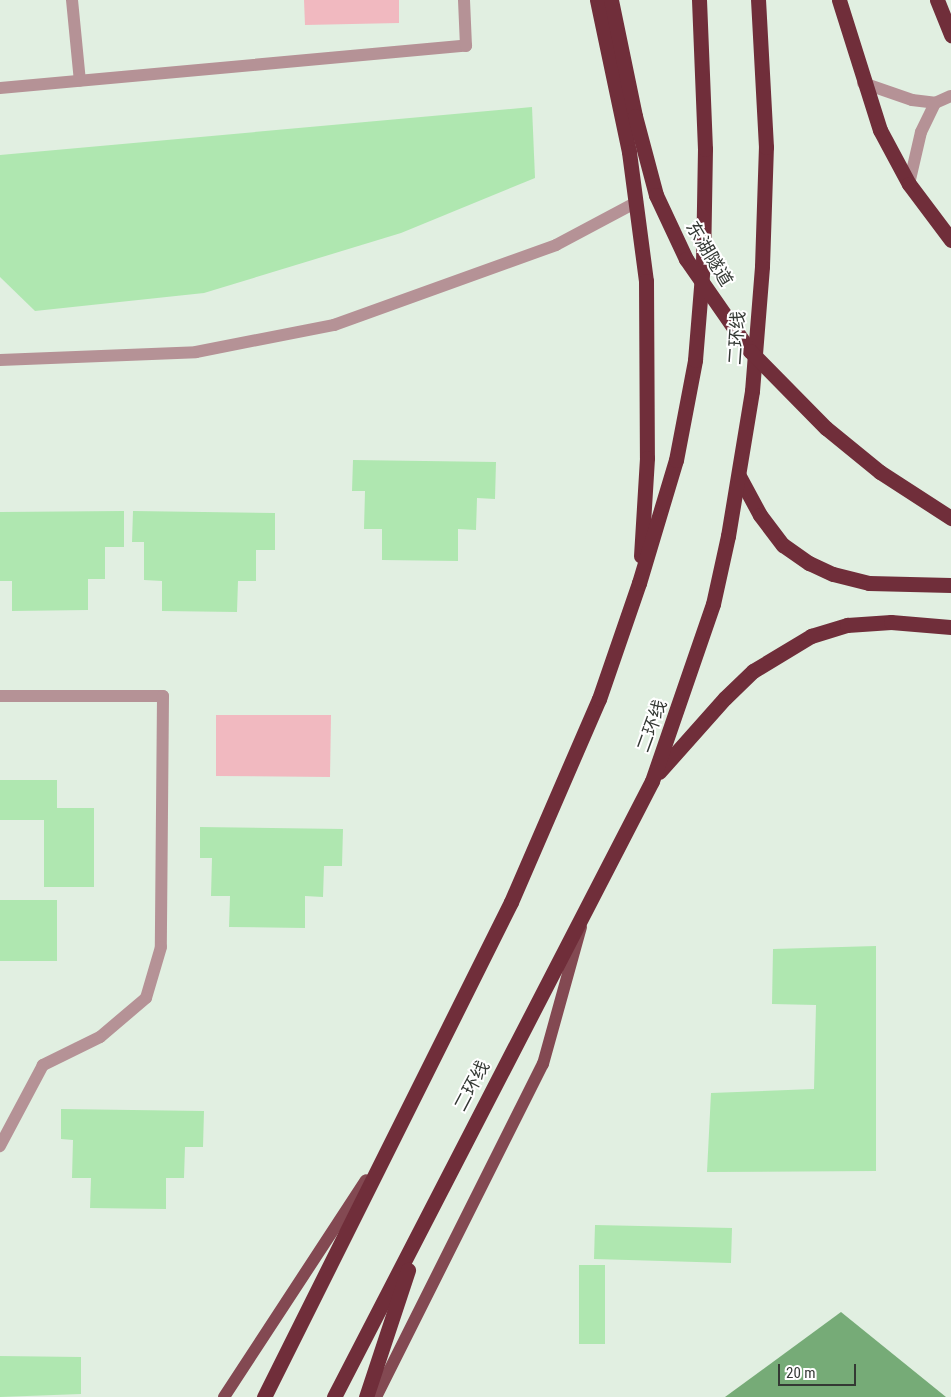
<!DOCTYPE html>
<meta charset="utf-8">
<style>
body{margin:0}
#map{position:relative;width:951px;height:1397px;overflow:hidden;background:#e1efe1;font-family:"Roboto Condensed","Noto Sans SC",sans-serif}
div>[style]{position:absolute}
.green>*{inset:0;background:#f1b9c0}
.water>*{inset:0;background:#76ab77}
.building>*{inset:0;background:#afe7b0}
.minor>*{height:12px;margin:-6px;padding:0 6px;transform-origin:6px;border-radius:6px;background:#b59296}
.major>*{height:12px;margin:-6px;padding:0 6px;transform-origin:6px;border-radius:6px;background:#834952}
.highway>*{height:15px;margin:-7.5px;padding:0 7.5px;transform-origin:7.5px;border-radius:7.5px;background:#702e3a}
.highway-bridge>*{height:15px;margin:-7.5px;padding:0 7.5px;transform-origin:7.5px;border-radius:7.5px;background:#702e3a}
span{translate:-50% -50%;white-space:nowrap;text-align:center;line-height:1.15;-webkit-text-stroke:4px #fff;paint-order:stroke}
.street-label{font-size:18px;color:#343934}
.scale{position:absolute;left:778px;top:1364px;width:78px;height:22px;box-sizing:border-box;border:2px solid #343934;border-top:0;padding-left:6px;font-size:15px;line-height:18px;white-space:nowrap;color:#343934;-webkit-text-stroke:4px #fff;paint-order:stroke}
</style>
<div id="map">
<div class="green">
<div style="clip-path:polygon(304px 0,399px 0,399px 23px,305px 25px)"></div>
<div style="clip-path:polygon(216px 715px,331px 715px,330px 777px,216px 776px)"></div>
</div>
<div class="water">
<div style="clip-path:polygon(841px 1312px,946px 1397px,725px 1397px)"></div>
</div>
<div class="building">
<div style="clip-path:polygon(532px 107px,535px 178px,401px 233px,204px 293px,35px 311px,0 277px,0 155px)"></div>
<div style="clip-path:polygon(353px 460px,496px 462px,495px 499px,477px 498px,476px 530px,458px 529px,458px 561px,382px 560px,382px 529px,364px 529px,365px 491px,352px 491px)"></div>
<div style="clip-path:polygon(124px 511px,124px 547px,105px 547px,105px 579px,88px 579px,88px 610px,12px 611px,12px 581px,0 581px,0 512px)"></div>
<div style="clip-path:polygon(133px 511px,275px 513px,275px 550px,256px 550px,256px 581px,238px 581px,237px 612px,162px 611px,162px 581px,144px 580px,144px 542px,132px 542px)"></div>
<div style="clip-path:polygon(0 780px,57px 780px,57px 808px,94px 808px,94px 887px,44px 887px,44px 820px,0 820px)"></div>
<div style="clip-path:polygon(200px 827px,343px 829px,342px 866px,324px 866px,323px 897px,305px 896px,305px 928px,229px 927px,230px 896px,211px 896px,212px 858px,200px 858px)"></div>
<div style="clip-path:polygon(0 900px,57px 900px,57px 961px,0 961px)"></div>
<div style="clip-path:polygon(876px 946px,876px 1171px,707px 1172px,711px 1093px,814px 1089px,816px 1005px,772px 1004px,773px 949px)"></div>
<div style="clip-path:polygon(61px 1109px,204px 1111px,203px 1147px,185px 1147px,184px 1178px,166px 1178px,166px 1209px,90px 1208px,91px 1178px,72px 1178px,73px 1140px,61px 1139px)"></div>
<div style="clip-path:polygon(595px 1225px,732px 1228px,731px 1263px,594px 1259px)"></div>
<div style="clip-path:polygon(579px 1265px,605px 1265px,605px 1344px,579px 1344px)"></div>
<div style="clip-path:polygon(0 1356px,81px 1357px,81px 1394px,0 1397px)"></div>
</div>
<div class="minor">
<div style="left:72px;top:0;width:81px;rotate:84.4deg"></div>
<div style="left:863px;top:83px;width:52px;rotate:19.1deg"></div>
<div style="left:912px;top:100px;width:23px;rotate:7deg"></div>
<div style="left:935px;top:103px;width:17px;rotate:-24deg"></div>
<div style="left:0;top:88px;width:468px;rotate:-5.2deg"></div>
<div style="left:466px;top:46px;width:46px;rotate:-92.5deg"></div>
<div style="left:909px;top:184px;width:53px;rotate:-77deg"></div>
<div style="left:921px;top:132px;width:32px;rotate:-64deg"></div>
<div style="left:0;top:360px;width:196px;rotate:-2.3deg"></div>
<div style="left:196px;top:352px;width:141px;rotate:-11.1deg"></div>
<div style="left:334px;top:325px;width:236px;rotate:-19.8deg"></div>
<div style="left:556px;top:245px;width:92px;rotate:-28deg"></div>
<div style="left:0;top:696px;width:163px"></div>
<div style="left:163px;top:696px;width:251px;rotate:90.5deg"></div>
<div style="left:161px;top:947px;width:53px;rotate:106.4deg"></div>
<div style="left:146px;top:998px;width:60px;rotate:139.7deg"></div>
<div style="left:100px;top:1037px;width:64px;rotate:153.8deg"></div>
<div style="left:43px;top:1065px;width:92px;rotate:118deg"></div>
</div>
<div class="major">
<div style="left:224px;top:1397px;width:259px;rotate:-56.8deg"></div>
<div style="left:376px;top:1397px;width:373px;rotate:-63.4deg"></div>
<div style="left:543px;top:1064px;width:142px;rotate:-74.5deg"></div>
</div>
<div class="highway">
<div style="left:597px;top:0;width:155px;rotate:78.1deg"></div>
<div style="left:629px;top:152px;width:130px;rotate:82.5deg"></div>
<div style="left:646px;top:281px;width:177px;rotate:89.7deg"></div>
<div style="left:647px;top:458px;width:98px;rotate:93.5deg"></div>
<div style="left:611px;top:0;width:118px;rotate:78.3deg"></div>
<div style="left:839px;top:0;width:136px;rotate:72.5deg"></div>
<div style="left:880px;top:130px;width:61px;rotate:61.8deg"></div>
<div style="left:909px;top:184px;width:70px;rotate:53.1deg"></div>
<div style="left:937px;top:0;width:38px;rotate:68deg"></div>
<div style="left:739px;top:476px;width:44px;rotate:61.7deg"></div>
<div style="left:760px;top:515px;width:38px;rotate:53deg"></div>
<div style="left:783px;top:545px;width:32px;rotate:35deg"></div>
<div style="left:809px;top:563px;width:26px;rotate:25deg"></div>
<div style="left:833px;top:574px;width:37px;rotate:14deg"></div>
<div style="left:869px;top:583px;width:82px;rotate:1.4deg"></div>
<div style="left:659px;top:772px;width:99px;rotate:-48.3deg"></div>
<div style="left:725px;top:698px;width:39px;rotate:-44deg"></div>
<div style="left:753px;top:671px;width:68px;rotate:-31.1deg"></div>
<div style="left:811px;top:636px;width:38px;rotate:-17deg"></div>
<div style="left:847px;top:625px;width:44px;rotate:-3.9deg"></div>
<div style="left:891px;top:622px;width:60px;rotate:4.8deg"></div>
<div style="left:264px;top:1397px;width:553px;rotate:-63.48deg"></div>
<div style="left:511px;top:902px;width:221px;rotate:-66.6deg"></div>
<div style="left:599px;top:699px;width:123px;rotate:-71deg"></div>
<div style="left:639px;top:583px;width:128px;rotate:-73.3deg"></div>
<div style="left:676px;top:460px;width:102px;rotate:-79.2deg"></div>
<div style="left:695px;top:360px;width:97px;rotate:-85.3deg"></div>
<div style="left:703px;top:263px;width:114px;rotate:-89deg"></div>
<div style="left:705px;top:149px;width:149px;rotate:-92.3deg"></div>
<div style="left:334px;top:1397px;width:693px;rotate:-62.7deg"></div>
<div style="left:652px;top:781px;width:187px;rotate:-71deg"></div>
<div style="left:713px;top:604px;width:70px;rotate:-77.6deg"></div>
<div style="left:728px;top:536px;width:147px;rotate:-80.6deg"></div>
<div style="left:752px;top:391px;width:125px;rotate:-85.4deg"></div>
<div style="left:762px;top:266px;width:119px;rotate:-88.1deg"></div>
<div style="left:766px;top:147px;width:147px;rotate:-93.1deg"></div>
<div style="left:366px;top:1397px;width:134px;rotate:-71.7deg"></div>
</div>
<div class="highway-bridge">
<div style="left:635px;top:116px;width:82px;rotate:75.1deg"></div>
<div style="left:656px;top:195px;width:71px;rotate:64.9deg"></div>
<div style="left:686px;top:259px;width:112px;rotate:55.2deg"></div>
<div style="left:750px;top:351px;width:108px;rotate:45.4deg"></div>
<div style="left:826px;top:428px;width:70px;rotate:39.2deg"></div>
<div style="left:880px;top:472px;width:85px;rotate:32.9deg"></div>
</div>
<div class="street-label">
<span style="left:709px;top:254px;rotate:59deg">东湖隧道</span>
<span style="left:737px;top:338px;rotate:-86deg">二环线</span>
<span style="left:652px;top:726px;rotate:-70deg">二环线</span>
<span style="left:472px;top:1086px;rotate:-62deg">二环线</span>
</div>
<div class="scale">20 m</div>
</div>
